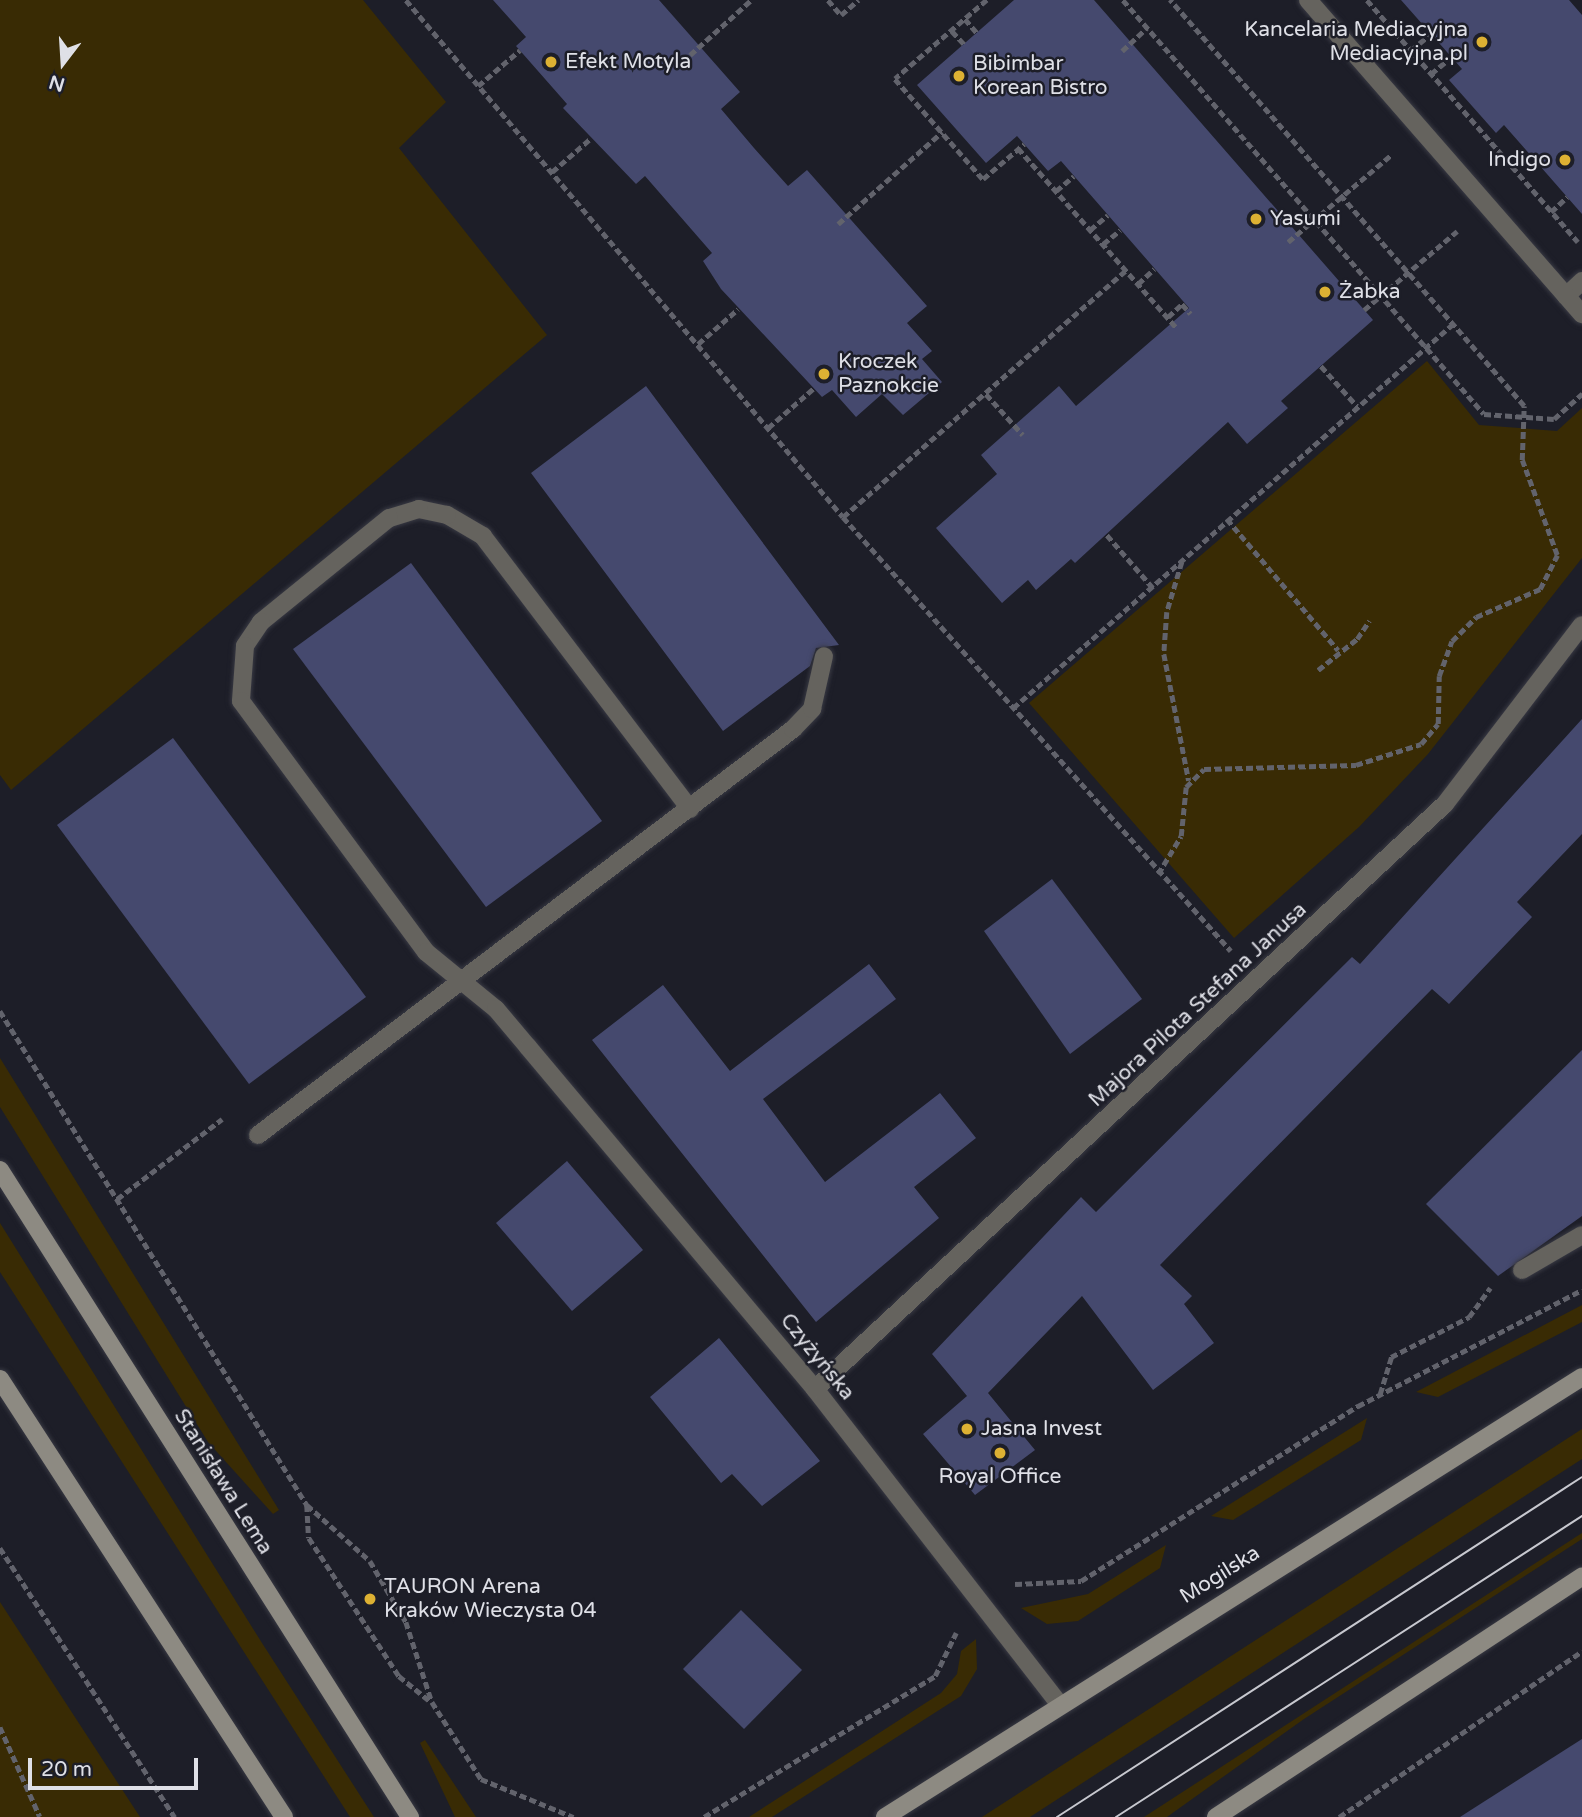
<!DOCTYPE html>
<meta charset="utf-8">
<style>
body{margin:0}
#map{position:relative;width:1582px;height:1817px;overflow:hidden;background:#1d1e28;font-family:"Varela Round",sans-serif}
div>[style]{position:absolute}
.green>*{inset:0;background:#392b04}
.building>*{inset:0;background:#45496e}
.path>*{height:4.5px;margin-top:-2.25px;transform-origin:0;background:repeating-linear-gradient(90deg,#62636c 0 7px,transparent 0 10.5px)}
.roads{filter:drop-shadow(0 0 2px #383943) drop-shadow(0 0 2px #383943)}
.service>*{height:18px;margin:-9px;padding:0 9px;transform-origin:9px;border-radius:9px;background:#65635e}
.minor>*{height:18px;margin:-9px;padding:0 9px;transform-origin:9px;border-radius:9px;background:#65635e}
.secondary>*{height:18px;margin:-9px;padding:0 9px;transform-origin:9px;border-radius:9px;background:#8d8a82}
.tram>*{height:2px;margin:-1px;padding:0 1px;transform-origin:1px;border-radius:1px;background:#c7c8cf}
.dots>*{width:19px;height:19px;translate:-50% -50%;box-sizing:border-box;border:4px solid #1d1e28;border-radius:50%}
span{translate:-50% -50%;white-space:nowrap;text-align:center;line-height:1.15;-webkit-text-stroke:5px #1d1e28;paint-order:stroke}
.poi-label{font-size:21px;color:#dfe0e7}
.right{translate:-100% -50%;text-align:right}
.left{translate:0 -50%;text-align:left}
.street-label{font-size:21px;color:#dfe0e7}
.north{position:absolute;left:28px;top:28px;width:70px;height:70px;-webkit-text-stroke:5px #1d1e28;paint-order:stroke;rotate:197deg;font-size:19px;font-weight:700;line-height:28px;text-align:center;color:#dfe0e7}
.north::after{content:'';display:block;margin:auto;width:24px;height:32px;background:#dfe0e7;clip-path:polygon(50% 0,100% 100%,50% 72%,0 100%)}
.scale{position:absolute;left:28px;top:1758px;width:170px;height:32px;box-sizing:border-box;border:4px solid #dfe0e7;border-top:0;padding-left:9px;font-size:21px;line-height:24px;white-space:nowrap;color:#dfe0e7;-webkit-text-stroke:5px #1d1e28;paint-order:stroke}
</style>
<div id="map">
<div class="green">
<div style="clip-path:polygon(0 0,363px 0,446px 102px,399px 148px,547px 335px,11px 790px,0 775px)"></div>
<div style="clip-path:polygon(1427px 361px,1479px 425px,1557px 431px,1582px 408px,1582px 558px,1428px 754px,1359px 827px,1234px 938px,1029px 703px)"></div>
<div style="clip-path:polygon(0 1058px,279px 1510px,273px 1514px,208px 1442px,0 1107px)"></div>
<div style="clip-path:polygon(0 1223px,262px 1643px,374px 1817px,350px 1817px,0 1272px)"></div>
<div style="clip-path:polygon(1582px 1305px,1582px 1322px,1438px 1397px,1416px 1392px)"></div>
<div style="clip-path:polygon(1367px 1418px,1361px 1440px,1233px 1520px,1211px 1516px)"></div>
<div style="clip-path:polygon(1582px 1429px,1582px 1459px,1030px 1817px,982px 1817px)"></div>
<div style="clip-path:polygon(1582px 1533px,1582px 1539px,1304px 1719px,1167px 1817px,1144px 1817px)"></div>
<div style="clip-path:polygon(1166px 1545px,1160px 1568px,1078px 1621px,1047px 1624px,1021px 1608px,1088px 1594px)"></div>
<div style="clip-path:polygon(0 1602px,140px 1817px,0 1817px)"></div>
<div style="clip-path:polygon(976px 1639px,977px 1669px,961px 1696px,772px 1817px,749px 1817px,941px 1693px,957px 1674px,961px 1651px)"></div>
<div style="clip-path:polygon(425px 1740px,476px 1817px,455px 1817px,420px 1743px)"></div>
</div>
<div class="building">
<div style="clip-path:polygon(493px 0,659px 0,740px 92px,721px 109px,754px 148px,788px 186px,807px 170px,927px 306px,907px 323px,932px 351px,922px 359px,942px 382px,903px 415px,882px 394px,856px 417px,832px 390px,822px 397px,721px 289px,703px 261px,712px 253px,645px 176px,636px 184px,563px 108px,567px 104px,516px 46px,526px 37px)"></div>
<div style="clip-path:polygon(1014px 0,1094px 0,1373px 320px,1281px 401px,1288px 408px,1247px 444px,1228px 422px,1075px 563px,1071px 559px,1036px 590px,1028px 580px,1002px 603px,936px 528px,997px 474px,981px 455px,1059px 386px,1076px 406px,1189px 308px,1061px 161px,1048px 171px,1017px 136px,986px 163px,917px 85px)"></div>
<div style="clip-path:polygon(1401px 0,1569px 0,1582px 15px,1582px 214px,1504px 125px,1496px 133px,1449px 80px,1462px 69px)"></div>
<div style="clip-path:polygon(646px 386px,839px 645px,816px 648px,810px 666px,723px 731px,531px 473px)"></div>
<div style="clip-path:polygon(411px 563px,602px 821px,486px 907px,293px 649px)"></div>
<div style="clip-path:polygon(1582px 719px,1582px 834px,1517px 902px,1532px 917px,1449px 1004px,1432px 989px,1160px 1265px,1192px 1296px,1184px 1304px,1214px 1343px,1153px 1390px,1082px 1296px,988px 1393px,1035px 1450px,975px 1495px,923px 1434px,967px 1396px,932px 1354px,1081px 1197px,1096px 1212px,1352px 957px,1360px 964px)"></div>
<div style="clip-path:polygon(173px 738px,366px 997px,249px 1084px,57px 825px)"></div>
<div style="clip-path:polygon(1052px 879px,1142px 999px,1070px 1054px,984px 931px)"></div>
<div style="clip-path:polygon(869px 964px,896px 999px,763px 1099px,825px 1182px,940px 1093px,976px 1138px,914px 1187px,939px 1218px,816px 1322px,592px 1040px,663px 985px,730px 1071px)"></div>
<div style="clip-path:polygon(1582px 1050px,1582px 1216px,1498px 1276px,1426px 1204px)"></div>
<div style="clip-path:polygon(567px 1161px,643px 1250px,572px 1311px,496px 1223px)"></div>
<div style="clip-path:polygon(719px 1338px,820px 1461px,762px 1506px,732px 1474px,721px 1483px,650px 1397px)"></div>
<div style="clip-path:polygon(741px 1610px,802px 1670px,744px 1729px,683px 1669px)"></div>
<div style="clip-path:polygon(1582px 1739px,1582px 1817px,1460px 1817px)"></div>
</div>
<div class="path">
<div style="left:406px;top:0;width:677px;rotate:49.79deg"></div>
<div style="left:843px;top:517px;width:582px;rotate:48.2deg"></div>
<div style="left:828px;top:0;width:20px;rotate:49deg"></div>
<div style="left:841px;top:15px;width:23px;rotate:-41deg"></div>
<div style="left:987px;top:0;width:121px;rotate:139.3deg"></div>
<div style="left:895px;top:79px;width:133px;rotate:48.7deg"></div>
<div style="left:983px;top:179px;width:54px;rotate:-40.5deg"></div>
<div style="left:1123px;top:0;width:549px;rotate:48.91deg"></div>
<div style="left:1484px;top:414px;width:70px;rotate:4.1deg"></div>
<div style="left:1554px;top:419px;width:38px;rotate:-42deg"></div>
<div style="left:1367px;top:0;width:321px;rotate:48.9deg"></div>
<div style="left:965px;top:19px;width:18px;rotate:49deg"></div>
<div style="left:952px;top:31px;width:18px;rotate:47deg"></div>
<div style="left:1411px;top:50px;width:26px;rotate:-39deg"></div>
<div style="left:1122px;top:51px;width:34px;rotate:-43deg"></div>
<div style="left:690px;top:55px;width:82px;rotate:-42deg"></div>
<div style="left:1431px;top:74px;width:26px;rotate:-40deg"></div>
<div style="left:478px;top:86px;width:55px;rotate:-40.6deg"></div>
<div style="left:1018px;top:148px;width:239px;rotate:48.6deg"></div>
<div style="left:552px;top:172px;width:50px;rotate:-41deg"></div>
<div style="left:1056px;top:191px;width:23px;rotate:-40deg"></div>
<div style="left:1551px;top:212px;width:22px;rotate:-43deg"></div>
<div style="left:838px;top:224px;width:139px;rotate:-41.5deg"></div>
<div style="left:1090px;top:230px;width:23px;rotate:-40deg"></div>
<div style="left:1288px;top:242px;width:135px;rotate:-40.2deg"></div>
<div style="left:1103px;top:244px;width:22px;rotate:-39deg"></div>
<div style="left:1138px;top:284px;width:22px;rotate:-43deg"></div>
<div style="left:1364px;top:310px;width:122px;rotate:-40.3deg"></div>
<div style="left:1168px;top:317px;width:19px;rotate:-43deg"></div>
<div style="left:1182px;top:304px;width:13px;rotate:48deg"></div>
<div style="left:698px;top:344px;width:53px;rotate:-41.2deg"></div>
<div style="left:1321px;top:366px;width:54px;rotate:48deg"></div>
<div style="left:986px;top:394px;width:55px;rotate:47.9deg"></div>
<div style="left:768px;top:428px;width:61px;rotate:-41deg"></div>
<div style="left:843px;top:517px;width:376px;rotate:-41.1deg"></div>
<div style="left:1227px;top:519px;width:172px;rotate:49.7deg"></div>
<div style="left:1107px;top:535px;width:70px;rotate:49deg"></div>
<div style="left:1182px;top:562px;width:52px;rotate:106.7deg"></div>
<div style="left:1167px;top:612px;width:42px;rotate:94.1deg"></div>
<div style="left:1164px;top:654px;width:129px;rotate:78.9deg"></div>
<div style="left:1318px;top:670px;width:50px;rotate:-38.5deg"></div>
<div style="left:1357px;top:639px;width:22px;rotate:-56deg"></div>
<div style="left:1013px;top:708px;width:584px;rotate:-41.11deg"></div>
<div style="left:1158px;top:874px;width:44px;rotate:-58.8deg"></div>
<div style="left:1181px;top:836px;width:49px;rotate:-84.2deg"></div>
<div style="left:1186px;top:787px;width:25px;rotate:-45deg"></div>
<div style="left:1204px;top:769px;width:152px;rotate:-1.5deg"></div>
<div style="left:1356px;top:765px;width:68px;rotate:-17.9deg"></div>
<div style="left:1421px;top:744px;width:26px;rotate:-50deg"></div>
<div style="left:1438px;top:724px;width:48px;rotate:-88.8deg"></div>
<div style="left:1439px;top:676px;width:37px;rotate:-70deg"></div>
<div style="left:1452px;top:641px;width:34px;rotate:-45deg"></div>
<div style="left:1476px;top:617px;width:70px;rotate:-23.6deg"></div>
<div style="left:1540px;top:589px;width:38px;rotate:-63deg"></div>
<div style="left:1557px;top:555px;width:101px;rotate:-110.2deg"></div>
<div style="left:1522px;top:460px;width:54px;rotate:-87.9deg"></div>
<div style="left:1524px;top:406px;width:539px;rotate:-131.09deg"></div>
<div style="left:0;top:1011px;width:582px;rotate:58.14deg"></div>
<div style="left:307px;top:1505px;width:84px;rotate:41.6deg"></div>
<div style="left:370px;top:1561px;width:71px;rotate:59.5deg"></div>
<div style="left:406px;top:1622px;width:84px;rotate:72deg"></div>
<div style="left:432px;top:1702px;width:91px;rotate:57.5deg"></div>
<div style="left:481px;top:1779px;width:100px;rotate:22.4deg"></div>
<div style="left:117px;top:1199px;width:132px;rotate:-37.3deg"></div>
<div style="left:1380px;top:1394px;width:39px;rotate:-73deg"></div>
<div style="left:1391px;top:1357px;width:88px;rotate:-27.1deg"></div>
<div style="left:1469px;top:1317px;width:36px;rotate:-54deg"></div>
<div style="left:307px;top:1505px;width:33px;rotate:87deg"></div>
<div style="left:309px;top:1538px;width:165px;rotate:56.9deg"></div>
<div style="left:399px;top:1676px;width:41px;rotate:39.1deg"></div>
<div style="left:0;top:1548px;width:321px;rotate:57deg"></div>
<div style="left:1015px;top:1584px;width:66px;rotate:-2.6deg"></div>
<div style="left:1081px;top:1581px;width:328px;rotate:-32.3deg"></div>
<div style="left:1358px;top:1406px;width:252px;rotate:-27.4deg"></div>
<div style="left:0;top:1727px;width:98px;rotate:66deg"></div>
<div style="left:704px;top:1817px;width:271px;rotate:-31.4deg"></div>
<div style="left:935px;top:1676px;width:48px;rotate:-64deg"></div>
<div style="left:1339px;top:1817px;width:294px;rotate:-34.3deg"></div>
</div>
<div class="roads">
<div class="service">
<div style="left:1566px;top:296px;width:22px;rotate:-43deg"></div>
<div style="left:1522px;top:1270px;width:69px;rotate:-30.3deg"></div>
</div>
<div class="minor">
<div style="left:1308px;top:0;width:417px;rotate:48.9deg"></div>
<div style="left:690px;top:809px;width:343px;rotate:-127.2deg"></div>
<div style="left:483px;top:536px;width:42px;rotate:-149.7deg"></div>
<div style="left:447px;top:515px;width:29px;rotate:-168deg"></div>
<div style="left:419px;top:509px;width:31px;rotate:163deg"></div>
<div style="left:389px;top:518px;width:165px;rotate:140.9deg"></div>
<div style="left:261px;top:622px;width:29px;rotate:124deg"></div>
<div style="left:245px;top:646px;width:55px;rotate:94.2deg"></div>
<div style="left:241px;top:701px;width:312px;rotate:53.6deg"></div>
<div style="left:426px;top:952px;width:90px;rotate:39.2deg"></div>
<div style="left:496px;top:1009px;width:50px;rotate:49.9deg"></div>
<div style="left:528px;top:1047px;width:446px;rotate:50deg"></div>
<div style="left:815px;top:1389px;width:400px;rotate:52.2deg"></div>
<div style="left:258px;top:1135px;width:672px;rotate:-37.19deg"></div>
<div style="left:793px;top:729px;width:28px;rotate:-46deg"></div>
<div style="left:812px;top:709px;width:54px;rotate:-77.2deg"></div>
<div style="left:815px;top:1389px;width:860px;rotate:-42.88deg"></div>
<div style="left:1445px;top:804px;width:225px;rotate:-52.6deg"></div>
</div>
<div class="secondary">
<div style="left:0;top:1170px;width:766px;rotate:57.64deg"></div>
<div style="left:0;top:1379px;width:522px;rotate:57.04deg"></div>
<div style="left:885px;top:1817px;width:824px;rotate:-32.26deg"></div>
<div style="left:1216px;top:1817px;width:438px;rotate:-33.3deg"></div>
</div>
</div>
<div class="tram">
<div style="left:1057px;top:1817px;width:625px;rotate:-32.93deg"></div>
<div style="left:1116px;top:1817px;width:555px;rotate:-32.86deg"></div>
</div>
<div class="dots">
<div style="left:1482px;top:42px;background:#ddb133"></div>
<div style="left:551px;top:62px;background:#ddb133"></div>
<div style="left:959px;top:76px;background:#ddb133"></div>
<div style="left:1565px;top:160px;background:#ddb133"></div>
<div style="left:1256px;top:219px;background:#ddb133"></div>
<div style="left:1325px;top:292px;background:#ddb133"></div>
<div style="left:824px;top:374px;background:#ddb133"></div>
<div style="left:967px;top:1429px;background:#ddb133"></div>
<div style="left:1000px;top:1453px;background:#ddb133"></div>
<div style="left:370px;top:1599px;background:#ddb133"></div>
</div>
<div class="poi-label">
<span class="right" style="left:1468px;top:42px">Kancelaria Mediacyjna<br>Mediacyjna.pl</span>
<span class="left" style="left:565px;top:62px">Efekt Motyla</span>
<span class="left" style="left:973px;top:76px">Bibimbar<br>Korean Bistro</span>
<span class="right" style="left:1551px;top:160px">Indigo</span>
<span class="left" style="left:1270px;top:219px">Yasumi</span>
<span class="left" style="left:1339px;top:292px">Żabka</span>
<span class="left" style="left:838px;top:374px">Kroczek<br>Paznokcie</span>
<span class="left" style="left:981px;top:1429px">Jasna Invest</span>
<span style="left:1000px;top:1477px">Royal Office</span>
<span class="left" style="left:384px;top:1599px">TAURON Arena<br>Kraków Wieczysta 04</span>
</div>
<div class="street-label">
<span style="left:1198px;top:1005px;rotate:-43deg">Majora Pilota Stefana Janusa</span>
<span style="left:817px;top:1357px;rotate:51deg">Czyżyńska</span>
<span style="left:223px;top:1482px;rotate:58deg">Stanisława Lema</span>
<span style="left:1220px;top:1575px;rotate:-32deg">Mogilska</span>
</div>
<div class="north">N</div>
<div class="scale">20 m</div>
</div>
